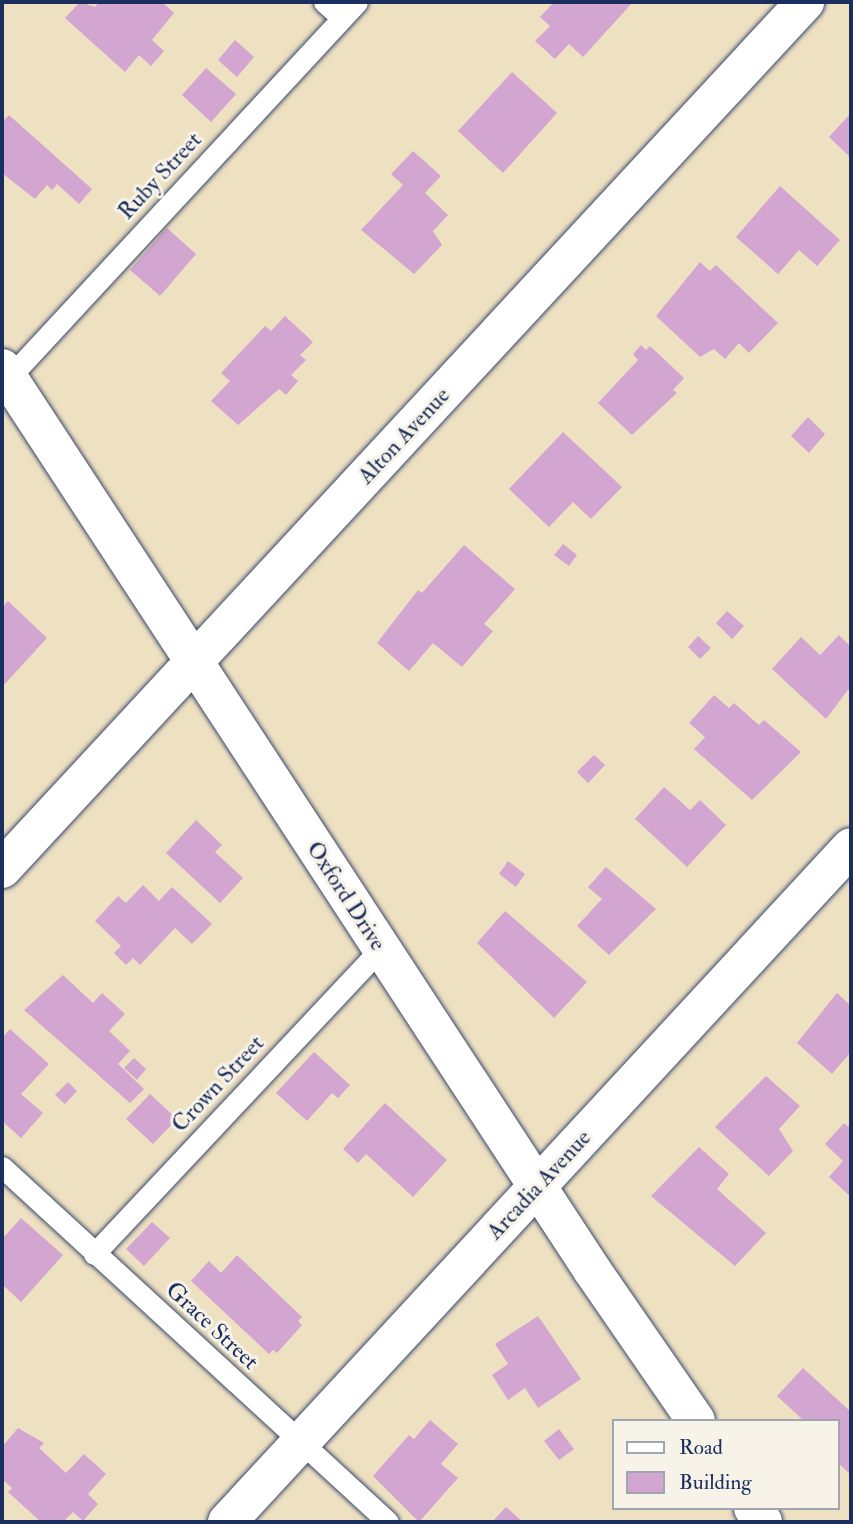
<!DOCTYPE html>
<style>
body{margin:0}
#map{position:relative;width:853px;height:1524px;overflow:hidden;background:#eee1c2;font-family:"IM FELL Double Pica",serif}
div>[style]{position:absolute}
.building>*{inset:0;background:#d3a5d1}
.roads{filter:drop-shadow(0 0 2px #3b4a6d) drop-shadow(0 0 2px #3b4a6d)}
.service>*{height:21px;margin:-10.5px;padding:0 10.5px;transform-origin:10.5px;border-radius:10.5px;background:#fff}
.minor>*{height:38px;margin:-19px;padding:0 19px;transform-origin:19px;border-radius:19px;background:#fff}
.secondary>*{height:38px;margin:-19px;padding:0 19px;transform-origin:19px;border-radius:19px;background:#fff}
span{translate:-50% -50%;white-space:nowrap;text-align:center;line-height:1.15;-webkit-text-stroke:6px #f7f3e8;paint-order:stroke}
.street-label{font-size:23px;color:#1b2f5e}
.frame{position:absolute;inset:0;border:4px solid #1b2f5e;pointer-events:none}
.legend{position:absolute;left:612px;top:1419px;width:228px;height:91px;box-sizing:border-box;background:#f7f3e8;border:2px solid #9fa5b1;margin:0;padding:9px 12px;list-style:none;font-size:21px;color:#1b2f5e}
.legend li{display:flex;align-items:center;gap:14px;height:35px}
.legend b{width:35px;border:2px solid #9fa5b1}
</style>
<div id="map">
<div class="building">
<div style="clip-path:polygon(80px 2px,95px 7px,99px 2px,162px 2px,174px 13px,152px 40px,164px 51px,151px 66px,139px 55px,125px 72px,65px 18px)"></div>
<div style="clip-path:polygon(554px 2px,633px 2px,583px 57px,569px 44px,555px 59px,535px 41px,550px 26px,540px 17px)"></div>
<div style="clip-path:polygon(235px 40px,254px 57px,237px 77px,218px 60px)"></div>
<div style="clip-path:polygon(206px 68px,236px 94px,211px 122px,182px 95px)"></div>
<div style="clip-path:polygon(512px 72px,557px 113px,503px 173px,458px 131px)"></div>
<div style="clip-path:polygon(851px 113px,851px 158px,829px 137px)"></div>
<div style="clip-path:polygon(9px 115px,92px 189px,79px 204px,57px 184px,52px 190px,47px 185px,35px 199px,2px 173px,2px 122px)"></div>
<div style="clip-path:polygon(413px 151px,441px 176px,425px 193px,448px 215px,433px 231px,442px 245px,414px 274px,361px 230px,403px 185px,391px 174px)"></div>
<div style="clip-path:polygon(780px 186px,840px 240px,817px 266px,799px 250px,778px 274px,736px 237px)"></div>
<div style="clip-path:polygon(167px 228px,196px 254px,160px 296px,130px 270px)"></div>
<div style="clip-path:polygon(700px 262px,710px 271px,716px 265px,778px 323px,749px 353px,739px 343px,725px 359px,714px 349px,700px 357px,656px 316px)"></div>
<div style="clip-path:polygon(285px 316px,313px 342px,300px 355px,306px 360px,291px 375px,298px 381px,286px 395px,279px 389px,238px 425px,211px 401px,230px 381px,221px 373px,265px 326px,271px 331px)"></div>
<div style="clip-path:polygon(641px 345px,646px 350px,650px 346px,684px 378px,673px 390px,677px 393px,632px 435px,598px 403px,638px 360px,633px 354px)"></div>
<div style="clip-path:polygon(808px 417px,825px 434px,809px 453px,791px 436px)"></div>
<div style="clip-path:polygon(563px 432px,622px 487px,591px 519px,573px 502px,549px 527px,509px 489px)"></div>
<div style="clip-path:polygon(563px 544px,577px 555px,569px 566px,554px 555px)"></div>
<div style="clip-path:polygon(464px 545px,515px 589px,484px 624px,493px 631px,462px 667px,433px 643px,409px 671px,377px 643px,418px 590px,422px 593px)"></div>
<div style="clip-path:polygon(8px 601px,47px 638px,2px 687px,2px 608px)"></div>
<div style="clip-path:polygon(727px 611px,744px 626px,732px 639px,716px 623px)"></div>
<div style="clip-path:polygon(839px 635px,851px 647px,851px 686px,826px 719px,772px 669px,801px 637px,820px 655px)"></div>
<div style="clip-path:polygon(698px 636px,711px 648px,700px 659px,688px 647px)"></div>
<div style="clip-path:polygon(714px 695px,729px 708px,734px 703px,759px 725px,764px 720px,801px 752px,752px 800px,694px 749px,705px 737px,689px 723px)"></div>
<div style="clip-path:polygon(594px 755px,605px 765px,588px 783px,577px 772px)"></div>
<div style="clip-path:polygon(664px 787px,690px 810px,700px 800px,726px 825px,687px 867px,635px 819px)"></div>
<div style="clip-path:polygon(196px 820px,222px 845px,215px 852px,243px 878px,220px 903px,166px 853px)"></div>
<div style="clip-path:polygon(508px 861px,525px 874px,516px 887px,499px 874px)"></div>
<div style="clip-path:polygon(606px 867px,656px 909px,609px 955px,577px 926px,602px 899px,588px 887px)"></div>
<div style="clip-path:polygon(143px 885px,159px 901px,172px 887px,212px 924px,192px 944px,175px 928px,140px 965px,133px 958px,126px 965px,114px 953px,121px 946px,95px 921px,118px 896px,126px 903px)"></div>
<div style="clip-path:polygon(505px 911px,587px 982px,554px 1018px,477px 943px)"></div>
<div style="clip-path:polygon(63px 975px,93px 1003px,102px 993px,125px 1014px,109px 1031px,130px 1051px,118px 1064px,144px 1089px,130px 1103px,24px 1010px)"></div>
<div style="clip-path:polygon(837px 993px,851px 1006px,851px 1052px,832px 1074px,797px 1043px)"></div>
<div style="clip-path:polygon(10px 1029px,49px 1064px,21px 1094px,43px 1113px,21px 1138px,2px 1121px,2px 1038px)"></div>
<div style="clip-path:polygon(314px 1052px,350px 1085px,338px 1098px,332px 1093px,307px 1121px,276px 1093px)"></div>
<div style="clip-path:polygon(134px 1058px,146px 1069px,137px 1080px,124px 1068px)"></div>
<div style="clip-path:polygon(766px 1076px,800px 1106px,779px 1129px,793px 1151px,769px 1176px,715px 1127px)"></div>
<div style="clip-path:polygon(68px 1082px,77px 1091px,65px 1104px,55px 1095px)"></div>
<div style="clip-path:polygon(150px 1094px,177px 1119px,153px 1144px,126px 1119px)"></div>
<div style="clip-path:polygon(385px 1103px,447px 1160px,413px 1197px,366px 1154px,358px 1163px,343px 1149px)"></div>
<div style="clip-path:polygon(844px 1123px,851px 1129px,851px 1197px,829px 1177px,843px 1161px,825px 1144px)"></div>
<div style="clip-path:polygon(699px 1147px,729px 1174px,717px 1189px,766px 1233px,735px 1266px,651px 1196px)"></div>
<div style="clip-path:polygon(21px 1218px,63px 1255px,21px 1302px,2px 1284px,2px 1239px)"></div>
<div style="clip-path:polygon(152px 1222px,170px 1238px,144px 1266px,126px 1249px)"></div>
<div style="clip-path:polygon(237px 1255px,302px 1317px,298px 1321px,302px 1325px,277px 1353px,273px 1350px,269px 1354px,191px 1281px,209px 1261px,221px 1273px)"></div>
<div style="clip-path:polygon(538px 1316px,581px 1379px,538px 1408px,525px 1388px,508px 1400px,492px 1375px,508px 1364px,495px 1344px)"></div>
<div style="clip-path:polygon(803px 1368px,851px 1412px,851px 1475px,837px 1462px,837px 1421px,804px 1421px,777px 1396px)"></div>
<div style="clip-path:polygon(430px 1420px,458px 1444px,441px 1464px,458px 1478px,419px 1522px,373px 1476px,409px 1435px,414px 1439px)"></div>
<div style="clip-path:polygon(18px 1428px,44px 1443px,39px 1448px,66px 1473px,84px 1454px,106px 1474px,88px 1494px,98px 1504px,83px 1521px,73px 1512px,63px 1522px,41px 1522px,8px 1492px,12px 1488px,2px 1479px,2px 1447px)"></div>
<div style="clip-path:polygon(559px 1429px,574px 1449px,559px 1460px,544px 1441px)"></div>
<div style="clip-path:polygon(506px 1507px,523px 1522px,492px 1522px)"></div>
</div>
<div class="roads">
<div class="service">
<div style="left:324px;top:2px;width:24px;rotate:42deg"></div>
<div style="left:4px;top:383px;width:519px;rotate:-47.18deg"></div>
<div style="left:2px;top:1167px;width:524px;rotate:42.6deg"></div>
<div style="left:94px;top:1254px;width:418px;rotate:-46.8deg"></div>
</div>
<div class="minor">
<div style="left:2px;top:869px;width:1182px;rotate:-47.19deg"></div>
<div style="left:227px;top:1522px;width:919px;rotate:-47.25deg"></div>
</div>
<div class="secondary">
<div style="left:2px;top:368px;width:1078px;rotate:56.81deg"></div>
<div style="left:592px;top:1270px;width:183px;rotate:55.4deg"></div>
<div style="left:753px;top:1508px;width:17px;rotate:54deg"></div>
</div>
</div>
<div class="street-label">
<span style="left:160px;top:176px;rotate:-47deg">Ruby Street</span>
<span style="left:404px;top:436px;rotate:-47deg">Alton Avenue</span>
<span style="left:346px;top:896px;rotate:57deg">Oxford Drive</span>
<span style="left:218px;top:1084px;rotate:-47deg">Crown Street</span>
<span style="left:539px;top:1185px;rotate:-47deg">Arcadia Avenue</span>
<span style="left:212px;top:1326px;rotate:43deg">Grace Street</span>
</div>
<div class="frame"></div>
<ul class="legend">
<li><b style="height:9px;background:#fff"></b>Road</li>
<li><b style="height:19px;background:#d3a5d1"></b>Building</li>
</ul>
</div>
